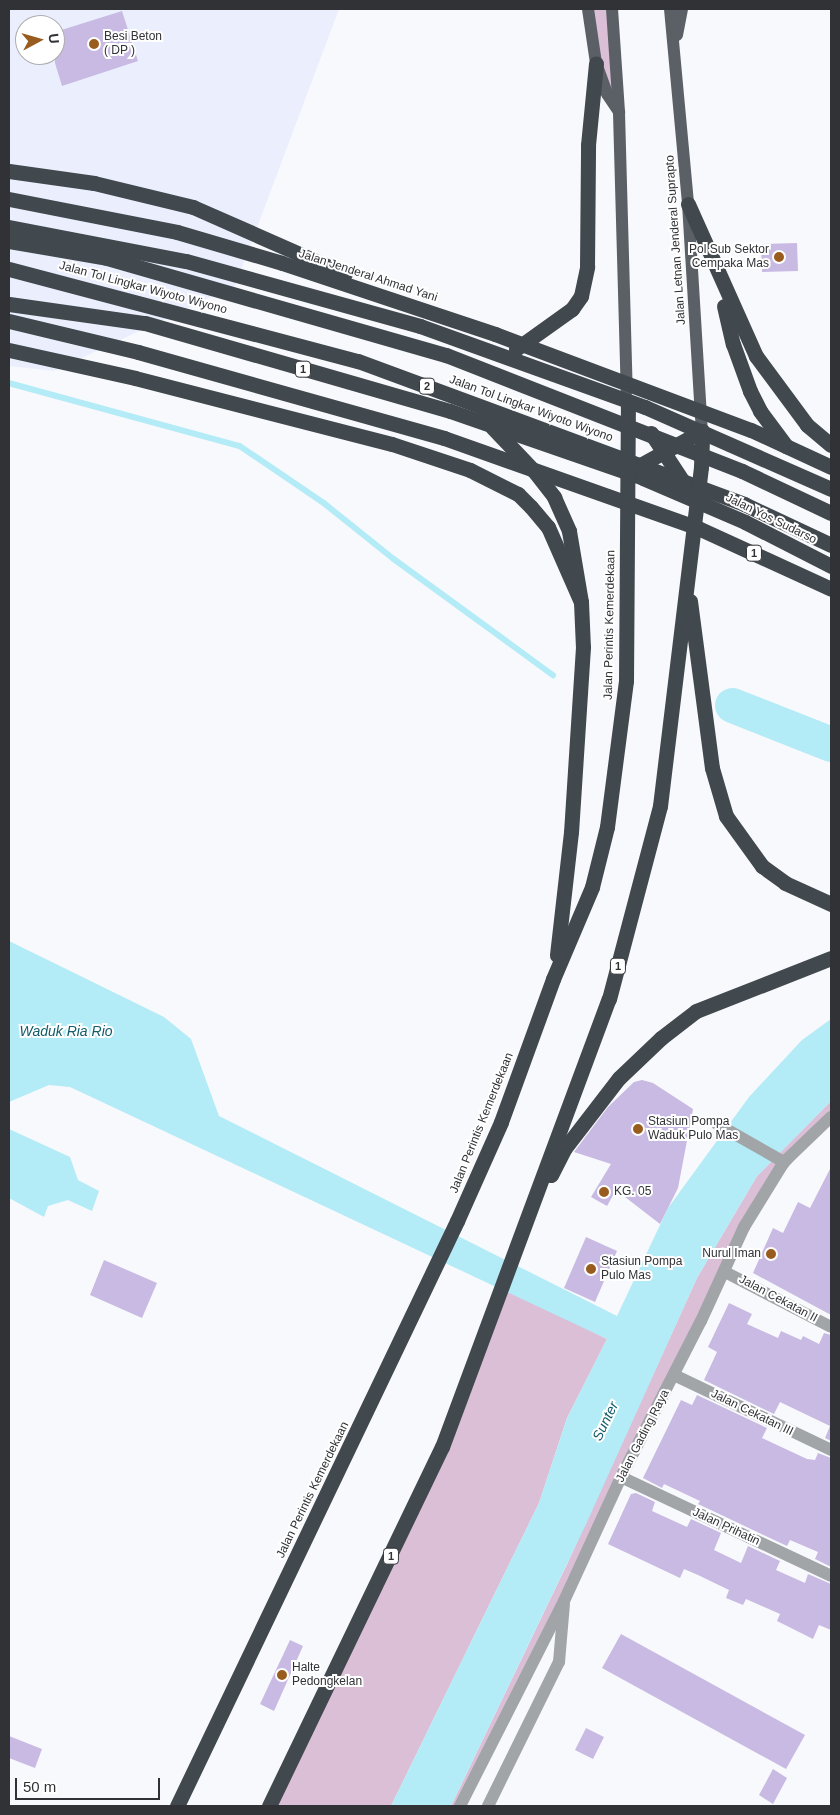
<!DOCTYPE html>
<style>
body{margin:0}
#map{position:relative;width:840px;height:1815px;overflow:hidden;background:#f8f9fd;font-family:Arial,sans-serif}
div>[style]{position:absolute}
.built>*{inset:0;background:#ebeffd}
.green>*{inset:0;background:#dabfd6}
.water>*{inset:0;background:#b3ebf6}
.stream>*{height:5.5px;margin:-2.75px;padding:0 2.75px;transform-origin:2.75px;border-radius:2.75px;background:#b3ebf6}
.river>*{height:35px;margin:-17.5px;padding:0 17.5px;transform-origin:17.5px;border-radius:17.5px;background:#b3ebf6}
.building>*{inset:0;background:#c8bae2}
.minor>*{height:12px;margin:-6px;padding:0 6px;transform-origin:6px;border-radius:6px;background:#a1a5a8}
.major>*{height:12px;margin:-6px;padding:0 6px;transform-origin:6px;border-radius:6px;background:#5a6065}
.highway>*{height:15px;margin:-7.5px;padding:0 7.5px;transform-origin:7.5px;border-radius:7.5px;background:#41484e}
.dots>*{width:14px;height:14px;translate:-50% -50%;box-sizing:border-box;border:2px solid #fff;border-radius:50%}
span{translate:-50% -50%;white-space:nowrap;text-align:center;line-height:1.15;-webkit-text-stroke:4px #fff;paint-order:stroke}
.shield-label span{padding:1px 4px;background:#fff;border:1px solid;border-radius:4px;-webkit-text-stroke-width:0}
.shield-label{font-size:11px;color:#313236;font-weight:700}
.poi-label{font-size:12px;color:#313236}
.left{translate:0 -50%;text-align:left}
.right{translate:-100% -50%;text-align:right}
.street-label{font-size:12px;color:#313236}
.water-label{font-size:14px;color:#115c69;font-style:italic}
.frame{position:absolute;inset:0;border:10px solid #313236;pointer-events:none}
.north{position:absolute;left:15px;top:15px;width:50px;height:50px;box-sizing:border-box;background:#fff;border:1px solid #adadaf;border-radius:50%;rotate:84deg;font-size:14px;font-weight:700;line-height:20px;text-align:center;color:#313236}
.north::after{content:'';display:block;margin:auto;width:18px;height:22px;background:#995c1f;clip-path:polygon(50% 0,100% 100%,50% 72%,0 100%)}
.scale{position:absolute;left:15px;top:1778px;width:145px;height:22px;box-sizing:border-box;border:2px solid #313236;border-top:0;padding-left:6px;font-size:15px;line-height:18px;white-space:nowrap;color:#313236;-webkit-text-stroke:4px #fff;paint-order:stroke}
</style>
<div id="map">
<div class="built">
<div style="clip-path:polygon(evenodd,9px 9px,339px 9px,235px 286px,54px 371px,9px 366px,9px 9px,25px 25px,55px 25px,55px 55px,25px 55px,25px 25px)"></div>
</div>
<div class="green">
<div style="clip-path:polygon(588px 9px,612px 9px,619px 113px,607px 94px)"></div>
<div style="clip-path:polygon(831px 1101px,831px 1117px,769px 1190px,461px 1806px,451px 1806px,569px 1560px,697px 1278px,757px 1176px)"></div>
<div style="clip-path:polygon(503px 1287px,607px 1339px,567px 1418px,539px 1503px,391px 1806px,271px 1806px,423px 1490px)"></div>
</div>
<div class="water">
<div style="clip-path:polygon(9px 941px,164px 1017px,191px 1039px,219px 1116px,617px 1316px,668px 1208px,749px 1097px,802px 1040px,831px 1019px,831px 1101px,757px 1176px,697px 1278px,587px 1522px,451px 1806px,391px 1806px,539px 1503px,567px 1418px,607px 1339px,70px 1087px,49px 1085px,9px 1102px)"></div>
<div style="clip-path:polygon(9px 1129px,70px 1157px,78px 1180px,99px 1191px,92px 1211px,68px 1200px,48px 1206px,44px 1217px,9px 1198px)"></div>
</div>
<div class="stream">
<div style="left:9px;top:383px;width:239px;rotate:15.3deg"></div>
<div style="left:240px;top:446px;width:102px;rotate:34.2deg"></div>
<div style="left:324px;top:503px;width:90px;rotate:38.7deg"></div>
<div style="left:394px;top:559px;width:197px;rotate:36.1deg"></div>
</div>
<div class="river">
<div style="left:732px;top:705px;width:106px;rotate:21.5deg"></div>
</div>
<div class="building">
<div style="clip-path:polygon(122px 11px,138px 61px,62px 86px,55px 63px,55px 32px)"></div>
<div style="clip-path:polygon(797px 243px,798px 271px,762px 272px,761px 244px)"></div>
<div style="clip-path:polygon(642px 1080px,653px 1083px,693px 1109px,678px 1188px,660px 1224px,616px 1190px,607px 1206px,591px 1197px,611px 1164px,574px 1152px,608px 1107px,634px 1082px)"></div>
<div style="clip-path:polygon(831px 1167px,831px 1315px,753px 1273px,773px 1228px,783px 1233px,798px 1202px,810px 1208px)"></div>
<div style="clip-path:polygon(586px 1237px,617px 1251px,595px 1302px,564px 1288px)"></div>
<div style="clip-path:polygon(104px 1260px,157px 1283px,142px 1318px,90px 1295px)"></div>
<div style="clip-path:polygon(729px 1303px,752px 1314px,747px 1324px,778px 1338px,781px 1331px,801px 1340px,803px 1336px,819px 1344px,824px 1333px,831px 1335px,831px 1441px,825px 1438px,830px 1426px,780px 1402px,774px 1414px,704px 1380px,717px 1352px,708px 1347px)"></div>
<div style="clip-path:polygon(697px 1395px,767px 1428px,762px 1438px,807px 1459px,815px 1460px,818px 1453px,831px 1458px,831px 1567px,815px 1559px,818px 1552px,790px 1540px,787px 1546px,698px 1504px,700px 1501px,664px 1484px,662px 1488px,643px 1478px,681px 1400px,692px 1405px)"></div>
<div style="clip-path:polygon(636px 1493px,655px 1502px,652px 1511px,687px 1527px,691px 1519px,721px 1533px,714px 1550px,741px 1563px,748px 1546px,780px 1561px,776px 1570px,805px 1583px,808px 1574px,831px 1584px,831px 1630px,819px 1625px,813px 1639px,777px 1621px,780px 1614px,746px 1599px,743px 1605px,726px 1598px,729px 1590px,698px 1575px,684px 1569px,680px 1578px,608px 1544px,631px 1494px)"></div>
<div style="clip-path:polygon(621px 1634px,805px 1735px,786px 1769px,602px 1668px)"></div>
<div style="clip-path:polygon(290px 1640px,303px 1646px,274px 1711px,260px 1704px)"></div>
<div style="clip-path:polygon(586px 1728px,604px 1737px,593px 1759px,575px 1750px)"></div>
<div style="clip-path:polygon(9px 1736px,42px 1749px,35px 1768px,9px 1758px)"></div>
<div style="clip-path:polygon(773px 1769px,787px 1778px,773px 1804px,759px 1795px)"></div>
</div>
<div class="minor">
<div style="left:717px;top:1124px;width:77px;rotate:29.6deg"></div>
<div style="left:725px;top:1272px;width:119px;rotate:27.4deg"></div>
<div style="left:674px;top:1375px;width:174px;rotate:25.5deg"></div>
<div style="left:621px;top:1477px;width:232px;rotate:25.2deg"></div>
<div style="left:460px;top:1806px;width:230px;rotate:-63.1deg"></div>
<div style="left:564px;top:1601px;width:136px;rotate:-65.3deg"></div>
<div style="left:621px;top:1477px;width:175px;rotate:-62.9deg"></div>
<div style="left:701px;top:1321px;width:103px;rotate:-65.4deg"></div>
<div style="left:744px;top:1227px;width:76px;rotate:-58.4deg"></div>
<div style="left:784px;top:1162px;width:65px;rotate:-43.8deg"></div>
<div style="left:488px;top:1806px;width:161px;rotate:-63.8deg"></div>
<div style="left:559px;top:1662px;width:58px;rotate:-85.1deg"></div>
</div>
<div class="major">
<div style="left:588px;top:9px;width:55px;rotate:81.6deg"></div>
<div style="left:596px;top:63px;width:33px;rotate:70deg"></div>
<div style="left:607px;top:94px;width:22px;rotate:56deg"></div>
<div style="left:612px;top:9px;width:104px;rotate:86.1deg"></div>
<div style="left:619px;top:113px;width:278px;rotate:88.4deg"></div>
<div style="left:670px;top:9px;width:196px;rotate:84.7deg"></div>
<div style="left:688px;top:204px;width:227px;rotate:86.5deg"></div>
<div style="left:677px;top:35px;width:26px;rotate:-79deg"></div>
</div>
<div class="highway">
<div style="left:9px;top:171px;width:86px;rotate:8deg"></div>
<div style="left:94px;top:183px;width:102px;rotate:13.6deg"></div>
<div style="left:193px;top:207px;width:166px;rotate:23.8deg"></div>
<div style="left:9px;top:199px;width:171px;rotate:11.1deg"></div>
<div style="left:177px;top:232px;width:109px;rotate:16.4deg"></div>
<div style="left:282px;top:263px;width:225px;rotate:18.4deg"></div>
<div style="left:495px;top:334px;width:273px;rotate:20.6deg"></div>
<div style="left:751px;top:430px;width:88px;rotate:24.8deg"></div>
<div style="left:688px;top:204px;width:167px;rotate:65.9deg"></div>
<div style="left:756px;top:356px;width:86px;rotate:53.5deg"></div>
<div style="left:807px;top:425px;width:31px;rotate:40deg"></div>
<div style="left:9px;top:227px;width:180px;rotate:10.9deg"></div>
<div style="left:186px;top:261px;width:243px;rotate:15.5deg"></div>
<div style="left:420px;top:326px;width:239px;rotate:19.8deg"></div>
<div style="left:645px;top:407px;width:203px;rotate:23.8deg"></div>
<div style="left:9px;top:241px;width:99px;rotate:9.8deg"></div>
<div style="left:107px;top:258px;width:353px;rotate:16deg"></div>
<div style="left:446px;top:355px;width:318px;rotate:21.4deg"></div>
<div style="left:742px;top:471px;width:98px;rotate:25.3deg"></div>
<div style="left:9px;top:269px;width:361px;rotate:14.8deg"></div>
<div style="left:358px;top:361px;width:412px;rotate:20.3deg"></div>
<div style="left:744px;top:504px;width:96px;rotate:25.2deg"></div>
<div style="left:9px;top:304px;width:137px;rotate:8deg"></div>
<div style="left:145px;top:323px;width:317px;rotate:16.1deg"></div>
<div style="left:450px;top:411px;width:204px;rotate:19.1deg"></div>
<div style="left:643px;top:478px;width:111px;rotate:23.3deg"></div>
<div style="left:745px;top:522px;width:97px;rotate:27.1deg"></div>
<div style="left:724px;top:306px;width:39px;rotate:77deg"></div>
<div style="left:733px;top:344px;width:50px;rotate:70.1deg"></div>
<div style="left:750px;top:391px;width:22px;rotate:63deg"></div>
<div style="left:760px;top:411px;width:44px;rotate:53.4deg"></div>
<div style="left:9px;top:321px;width:133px;rotate:13.5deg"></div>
<div style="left:138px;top:352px;width:318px;rotate:15.7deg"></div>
<div style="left:444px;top:438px;width:269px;rotate:19.5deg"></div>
<div style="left:698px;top:528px;width:146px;rotate:24.6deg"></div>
<div style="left:516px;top:349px;width:69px;rotate:-35.5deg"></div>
<div style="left:572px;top:309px;width:16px;rotate:-55deg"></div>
<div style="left:581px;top:296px;width:30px;rotate:-78deg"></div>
<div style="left:587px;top:267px;width:122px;rotate:-89.5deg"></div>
<div style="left:588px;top:145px;width:82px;rotate:-84.4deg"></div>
<div style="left:9px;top:350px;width:129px;rotate:12.5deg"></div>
<div style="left:135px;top:378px;width:265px;rotate:14.4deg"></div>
<div style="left:392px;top:444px;width:82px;rotate:18.4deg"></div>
<div style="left:470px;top:470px;width:54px;rotate:26.6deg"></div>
<div style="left:518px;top:494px;width:18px;rotate:45deg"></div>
<div style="left:531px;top:507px;width:26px;rotate:50deg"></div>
<div style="left:548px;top:527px;width:82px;rotate:66.3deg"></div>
<div style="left:492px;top:427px;width:61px;rotate:46.3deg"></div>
<div style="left:534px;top:471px;width:33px;rotate:52deg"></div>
<div style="left:554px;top:497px;width:37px;rotate:66deg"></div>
<div style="left:569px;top:531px;width:72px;rotate:80.4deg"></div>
<div style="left:581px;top:602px;width:45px;rotate:87.5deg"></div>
<div style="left:583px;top:647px;width:185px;rotate:93.7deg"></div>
<div style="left:571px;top:832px;width:124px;rotate:96.5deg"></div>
<div style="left:651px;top:433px;width:60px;rotate:56.6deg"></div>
<div style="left:633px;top:469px;width:79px;rotate:-28.8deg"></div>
<div style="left:690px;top:601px;width:168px;rotate:82.5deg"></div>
<div style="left:712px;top:768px;width:50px;rotate:73.7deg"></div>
<div style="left:726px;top:816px;width:62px;rotate:54.2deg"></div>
<div style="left:762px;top:866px;width:29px;rotate:36deg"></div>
<div style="left:785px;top:883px;width:51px;rotate:24.5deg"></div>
<div style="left:551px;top:1175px;width:30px;rotate:-63deg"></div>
<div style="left:565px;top:1148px;width:88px;rotate:-52.4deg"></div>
<div style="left:619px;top:1078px;width:58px;rotate:-43.6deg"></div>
<div style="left:661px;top:1038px;width:44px;rotate:-37.6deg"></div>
<div style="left:696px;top:1011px;width:145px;rotate:-21.4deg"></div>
<div style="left:177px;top:1806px;width:649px;rotate:-64.42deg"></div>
<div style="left:457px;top:1221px;width:108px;rotate:-66deg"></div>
<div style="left:501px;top:1122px;width:152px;rotate:-70deg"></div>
<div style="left:553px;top:979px;width:100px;rotate:-67deg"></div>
<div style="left:592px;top:887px;width:62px;rotate:-76deg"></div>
<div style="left:607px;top:827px;width:147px;rotate:-82.6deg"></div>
<div style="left:626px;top:681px;width:280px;rotate:-89.6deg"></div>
<div style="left:269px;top:1806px;width:399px;rotate:-64.3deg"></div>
<div style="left:442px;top:1447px;width:478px;rotate:-69.6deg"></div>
<div style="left:609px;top:999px;width:200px;rotate:-75.2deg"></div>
<div style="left:660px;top:806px;width:341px;rotate:-83.1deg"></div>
<div style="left:701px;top:467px;width:36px;rotate:-88deg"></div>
</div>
<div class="dots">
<div style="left:94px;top:44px;background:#995c1f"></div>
<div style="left:779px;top:257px;background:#995c1f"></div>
<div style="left:638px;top:1129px;background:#995c1f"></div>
<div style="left:604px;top:1192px;background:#995c1f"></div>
<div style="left:771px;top:1254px;background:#995c1f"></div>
<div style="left:591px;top:1269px;background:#995c1f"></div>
<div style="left:282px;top:1675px;background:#995c1f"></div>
</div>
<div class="shield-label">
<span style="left:303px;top:369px">1</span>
<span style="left:427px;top:386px">2</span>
<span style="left:754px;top:553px">1</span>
<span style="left:618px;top:966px">1</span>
<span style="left:391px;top:1556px">1</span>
</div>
<div class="poi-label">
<span class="left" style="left:104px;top:44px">Besi Beton<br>( DP )</span>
<span class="right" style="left:769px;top:257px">Pol Sub Sektor<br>Cempaka Mas</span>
<span class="left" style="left:648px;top:1129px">Stasiun Pompa<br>Waduk Pulo Mas</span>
<span class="left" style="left:614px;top:1192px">KG. 05</span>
<span class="right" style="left:761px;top:1254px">Nurul Iman</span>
<span class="left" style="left:601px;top:1269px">Stasiun Pompa<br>Pulo Mas</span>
<span class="left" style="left:292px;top:1675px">Halte<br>Pedongkelan</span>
</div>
<div class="street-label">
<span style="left:676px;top:240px;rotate:-94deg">Jalan Letnan Jenderal Suprapto</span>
<span style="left:368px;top:276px;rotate:18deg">Jalan Jenderal Ahmad Yani</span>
<span style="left:143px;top:288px;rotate:15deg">Jalan Tol Lingkar Wiyoto Wiyono</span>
<span style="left:531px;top:409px;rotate:20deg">Jalan Tol Lingkar Wiyoto Wiyono</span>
<span style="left:771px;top:519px;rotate:26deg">Jalan Yos Sudarso</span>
<span style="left:610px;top:625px;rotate:-89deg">Jalan Perintis Kemerdekaan</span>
<span style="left:482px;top:1123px;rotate:-68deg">Jalan Perintis Kemerdekaan</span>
<span style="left:778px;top:1299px;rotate:28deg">Jalan Cekatan II</span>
<span style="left:752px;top:1413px;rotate:26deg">Jalan Cekatan III</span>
<span style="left:643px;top:1436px;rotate:-63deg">Jalan Gading Raya</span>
<span style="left:313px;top:1490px;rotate:-64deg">Jalan Perintis Kemerdekaan</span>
<span style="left:726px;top:1527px;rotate:25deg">Jalan Prihatin</span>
</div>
<div class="water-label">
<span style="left:66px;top:1031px">Waduk Ria Rio</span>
<span style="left:605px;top:1421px;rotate:-64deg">Sunter</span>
</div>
<div class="frame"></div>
<div class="north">U</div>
<div class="scale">50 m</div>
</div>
